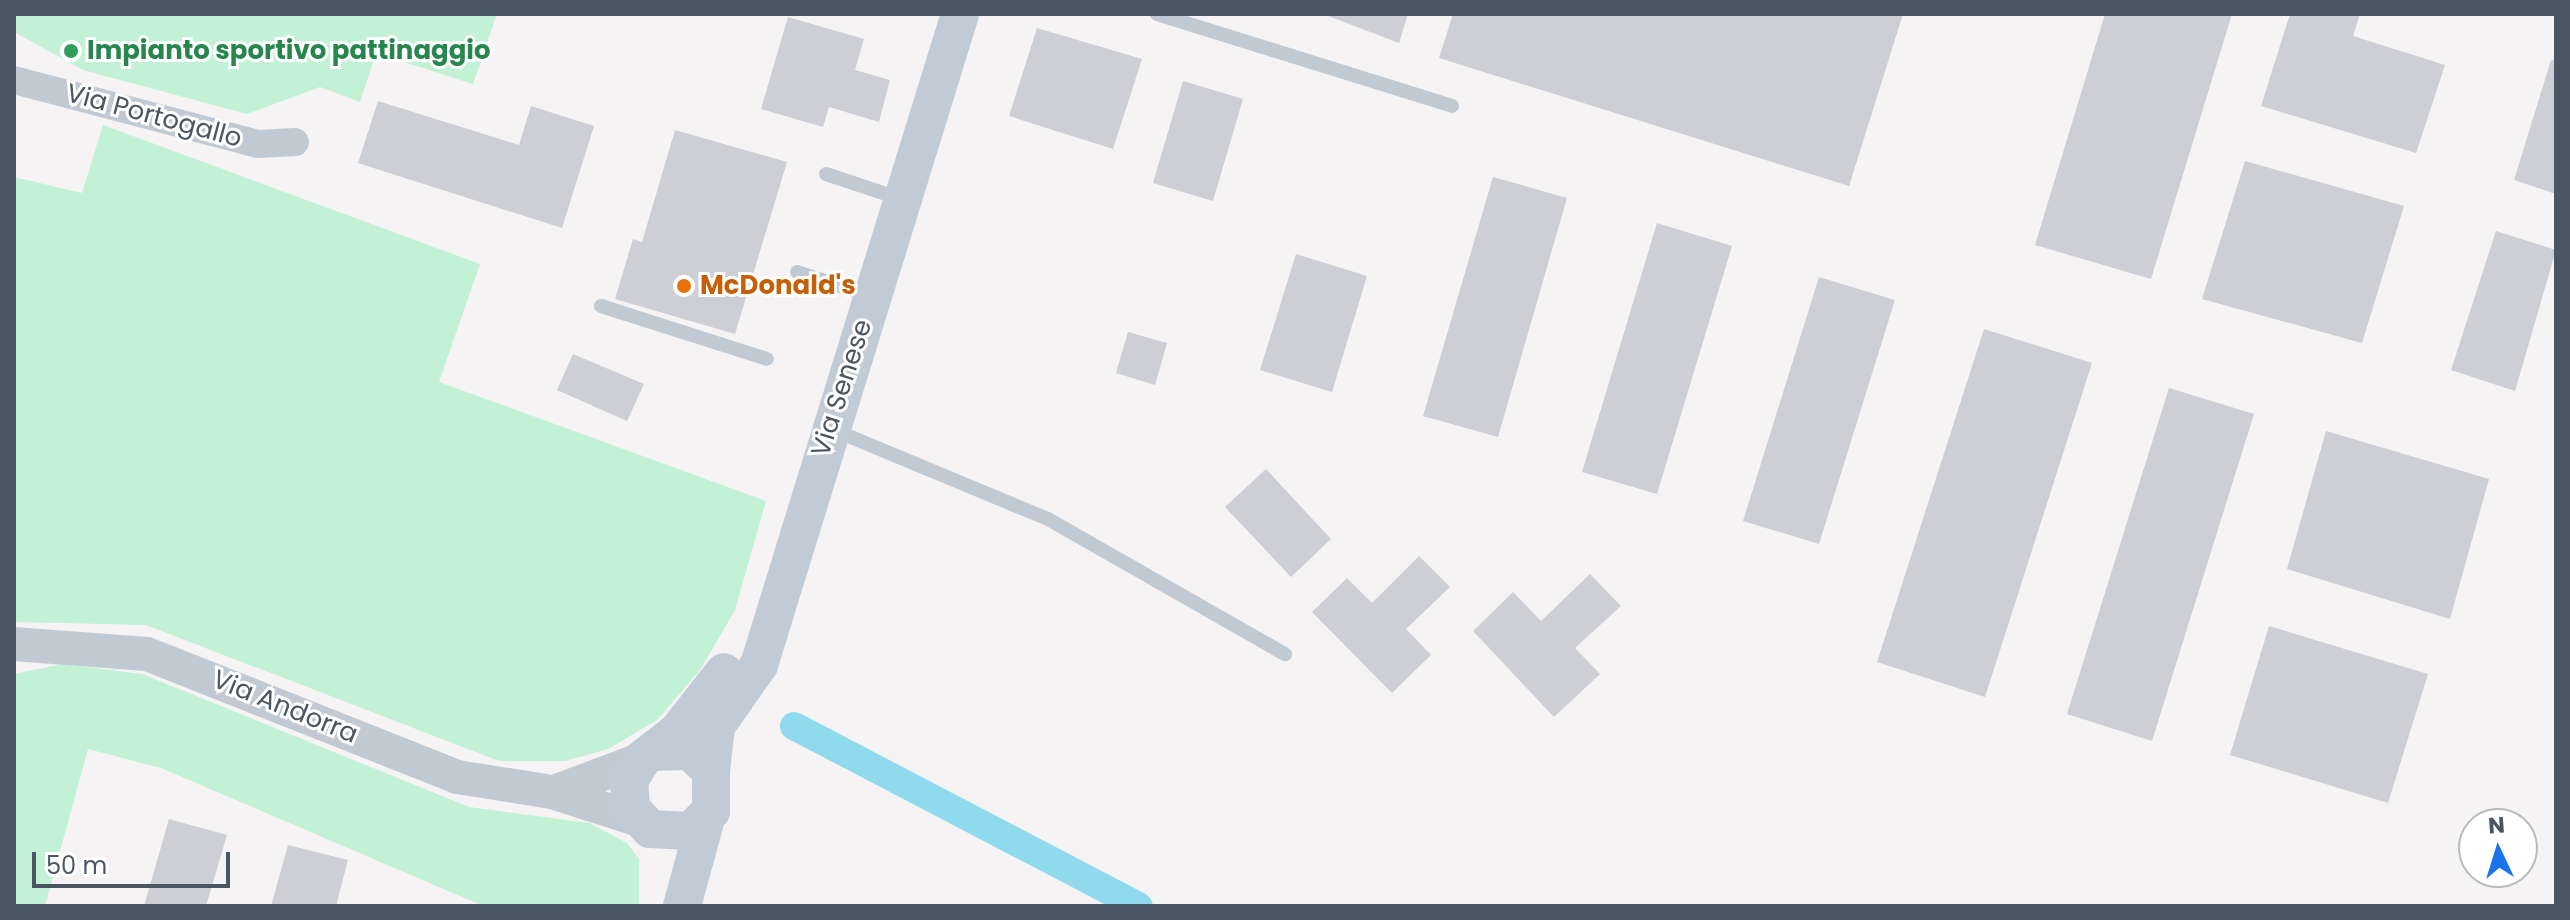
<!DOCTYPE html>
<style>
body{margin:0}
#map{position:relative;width:2570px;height:920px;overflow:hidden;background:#f5f3f3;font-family:Poppins,sans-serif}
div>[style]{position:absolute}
.green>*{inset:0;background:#c3f1d5}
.canal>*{height:28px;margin:-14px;padding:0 14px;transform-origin:14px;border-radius:14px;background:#90daee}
.building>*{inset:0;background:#cdcfd5}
.service>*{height:14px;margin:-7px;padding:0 7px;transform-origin:7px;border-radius:7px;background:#c1cad2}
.minor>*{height:28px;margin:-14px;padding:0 14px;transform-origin:14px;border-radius:14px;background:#c1cad2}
.tertiary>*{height:34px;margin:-17px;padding:0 17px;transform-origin:17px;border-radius:17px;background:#c1cad2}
.secondary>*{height:38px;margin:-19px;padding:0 19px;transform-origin:19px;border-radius:19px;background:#c1cbd6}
.dots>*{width:22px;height:22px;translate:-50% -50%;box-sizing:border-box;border:4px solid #fff;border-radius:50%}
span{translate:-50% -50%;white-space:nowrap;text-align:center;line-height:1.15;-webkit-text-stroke:6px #fff;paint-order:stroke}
.leisure-label{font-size:26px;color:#27864d;font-weight:700}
.left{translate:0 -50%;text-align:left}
.street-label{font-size:26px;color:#4a5661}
.food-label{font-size:26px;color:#c56008;font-weight:700}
.frame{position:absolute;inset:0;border:16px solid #4a5661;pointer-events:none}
.north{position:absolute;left:2458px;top:808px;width:80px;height:80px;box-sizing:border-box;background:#fff;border:2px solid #b7bbc0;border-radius:50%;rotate:356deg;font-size:22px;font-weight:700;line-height:32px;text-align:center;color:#4a5661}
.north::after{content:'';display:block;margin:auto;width:28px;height:36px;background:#1a73e8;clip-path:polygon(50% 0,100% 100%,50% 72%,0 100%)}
.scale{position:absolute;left:32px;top:852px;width:198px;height:36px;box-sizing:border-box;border:4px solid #4a5661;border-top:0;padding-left:10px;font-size:24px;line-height:28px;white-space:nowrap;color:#4a5661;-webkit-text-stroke:6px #fff;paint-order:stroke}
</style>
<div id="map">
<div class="green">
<div style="clip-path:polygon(14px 14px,497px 14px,473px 84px,376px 53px,360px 102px,320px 87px,247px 114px,83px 70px,14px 32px)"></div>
<div style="clip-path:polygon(103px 125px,480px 264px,439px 382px,766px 501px,735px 610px,700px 670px,657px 720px,608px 749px,565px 761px,499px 761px,146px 625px,14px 622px,14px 177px,82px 193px)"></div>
<div style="clip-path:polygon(63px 664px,142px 674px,469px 807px,589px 823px,627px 843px,639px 859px,639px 906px,483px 906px,161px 768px,88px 749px,45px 906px,14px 906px,14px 674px)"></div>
</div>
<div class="canal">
<div style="left:794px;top:726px;width:389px;rotate:27.6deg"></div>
</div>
<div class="building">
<div style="clip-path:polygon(1323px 14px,1408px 14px,1399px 43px)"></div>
<div style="clip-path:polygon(1453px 14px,1903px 14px,1849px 186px,1439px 58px)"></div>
<div style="clip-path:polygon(2105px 14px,2232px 14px,2151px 279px,2035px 245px)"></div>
<div style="clip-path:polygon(2290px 14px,2360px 14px,2353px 36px,2445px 65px,2416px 153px,2261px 106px)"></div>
<div style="clip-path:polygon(788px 17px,864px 39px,855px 70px,890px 80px,879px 122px,829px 107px,823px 127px,761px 109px)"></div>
<div style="clip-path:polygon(1037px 28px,1142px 59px,1113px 149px,1009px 116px)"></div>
<div style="clip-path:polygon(2551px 60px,2556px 60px,2556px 194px,2514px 180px)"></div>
<div style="clip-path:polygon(1183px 81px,1243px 99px,1213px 201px,1153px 183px)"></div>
<div style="clip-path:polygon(378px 101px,519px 145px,531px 106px,594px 126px,562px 228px,358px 163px)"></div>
<div style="clip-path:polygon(675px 130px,787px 162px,735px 334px,615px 299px,633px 239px,642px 242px)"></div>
<div style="clip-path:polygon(2245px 161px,2404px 206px,2362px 343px,2202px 299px)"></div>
<div style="clip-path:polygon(1493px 177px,1567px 198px,1498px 437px,1423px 416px)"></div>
<div style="clip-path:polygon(1657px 223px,1732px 246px,1657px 494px,1582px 472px)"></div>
<div style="clip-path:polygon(2496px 231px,2556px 250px,2515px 391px,2451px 370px)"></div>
<div style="clip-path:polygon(1296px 254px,1367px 276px,1332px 392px,1260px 370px)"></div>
<div style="clip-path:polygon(1819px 277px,1895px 300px,1819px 544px,1743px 521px)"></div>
<div style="clip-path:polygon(1984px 329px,2092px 363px,1985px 697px,1877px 662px)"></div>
<div style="clip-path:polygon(1128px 332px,1167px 343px,1155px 385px,1116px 373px)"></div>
<div style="clip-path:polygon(573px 354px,644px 384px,627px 421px,557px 390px)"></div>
<div style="clip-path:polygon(2169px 388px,2254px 414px,2152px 741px,2067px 714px)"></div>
<div style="clip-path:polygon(2326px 431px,2489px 479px,2450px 619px,2287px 569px)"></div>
<div style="clip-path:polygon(1266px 469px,1331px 539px,1291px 577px,1225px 507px)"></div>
<div style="clip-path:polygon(1419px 556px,1450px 587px,1406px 629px,1431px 655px,1392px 693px,1312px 612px,1347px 578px,1372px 603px)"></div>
<div style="clip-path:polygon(1590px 574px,1621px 606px,1575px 648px,1600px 674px,1554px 717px,1473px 631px,1513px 592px,1541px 621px)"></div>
<div style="clip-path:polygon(2269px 626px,2428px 674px,2388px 803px,2230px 755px)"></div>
<div style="clip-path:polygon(169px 819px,227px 835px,206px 906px,144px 906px)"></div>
<div style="clip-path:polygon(288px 845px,348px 860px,336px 906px,271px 906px)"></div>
</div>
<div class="service">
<div style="left:1157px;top:14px;width:309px;rotate:17.3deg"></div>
<div style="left:826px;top:174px;width:79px;rotate:18.4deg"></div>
<div style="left:797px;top:272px;width:78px;rotate:18deg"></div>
<div style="left:601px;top:306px;width:174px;rotate:17.7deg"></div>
<div style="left:834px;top:430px;width:232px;rotate:22.6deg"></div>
<div style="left:1048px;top:519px;width:273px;rotate:29.7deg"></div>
</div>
<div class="minor">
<div style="left:14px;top:80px;width:252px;rotate:14.7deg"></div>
<div style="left:258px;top:144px;width:37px;rotate:-3deg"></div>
</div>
<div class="tertiary">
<div style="left:14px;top:644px;width:133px;rotate:4.3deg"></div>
<div style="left:147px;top:654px;width:334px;rotate:21.6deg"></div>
<div style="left:457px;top:777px;width:96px;rotate:9deg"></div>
<div style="left:552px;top:792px;width:91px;rotate:17.8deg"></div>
<div style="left:557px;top:791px;width:91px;rotate:-20.6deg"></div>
</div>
<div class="secondary">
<div style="left:653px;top:752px;width:37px;rotate:-2deg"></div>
<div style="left:690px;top:751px;width:29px;rotate:44deg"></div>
<div style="left:711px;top:771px;width:40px;rotate:90deg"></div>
<div style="left:711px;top:811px;width:29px;rotate:136deg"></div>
<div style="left:690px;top:831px;width:40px;rotate:-177.1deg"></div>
<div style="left:650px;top:829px;width:28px;rotate:-132deg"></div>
<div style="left:631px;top:808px;width:27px;rotate:-94deg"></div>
<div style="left:629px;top:781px;width:26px;rotate:-59deg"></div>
<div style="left:642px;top:759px;width:44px;rotate:-37.6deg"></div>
<div style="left:677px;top:732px;width:76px;rotate:-51.9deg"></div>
<div style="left:711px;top:771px;width:45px;rotate:-83.7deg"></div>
<div style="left:716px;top:726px;width:75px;rotate:-54.8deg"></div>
<div style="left:759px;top:665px;width:681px;rotate:-72.84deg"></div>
<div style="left:682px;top:906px;width:91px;rotate:-74.7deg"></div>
</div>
<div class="dots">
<div style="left:71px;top:51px;background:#2e9e5b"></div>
<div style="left:684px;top:286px;background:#e8710a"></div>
</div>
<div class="leisure-label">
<span class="left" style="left:87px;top:51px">Impianto sportivo pattinaggio</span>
</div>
<div class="street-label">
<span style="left:154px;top:116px;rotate:15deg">Via Portogallo</span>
<span style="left:842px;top:388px;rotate:-72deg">Via Senese</span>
<span style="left:285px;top:707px;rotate:22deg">Via Andorra</span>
</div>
<div class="food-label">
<span class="left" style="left:700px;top:286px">McDonald's</span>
</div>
<div class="frame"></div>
<div class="north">N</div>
<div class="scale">50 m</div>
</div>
